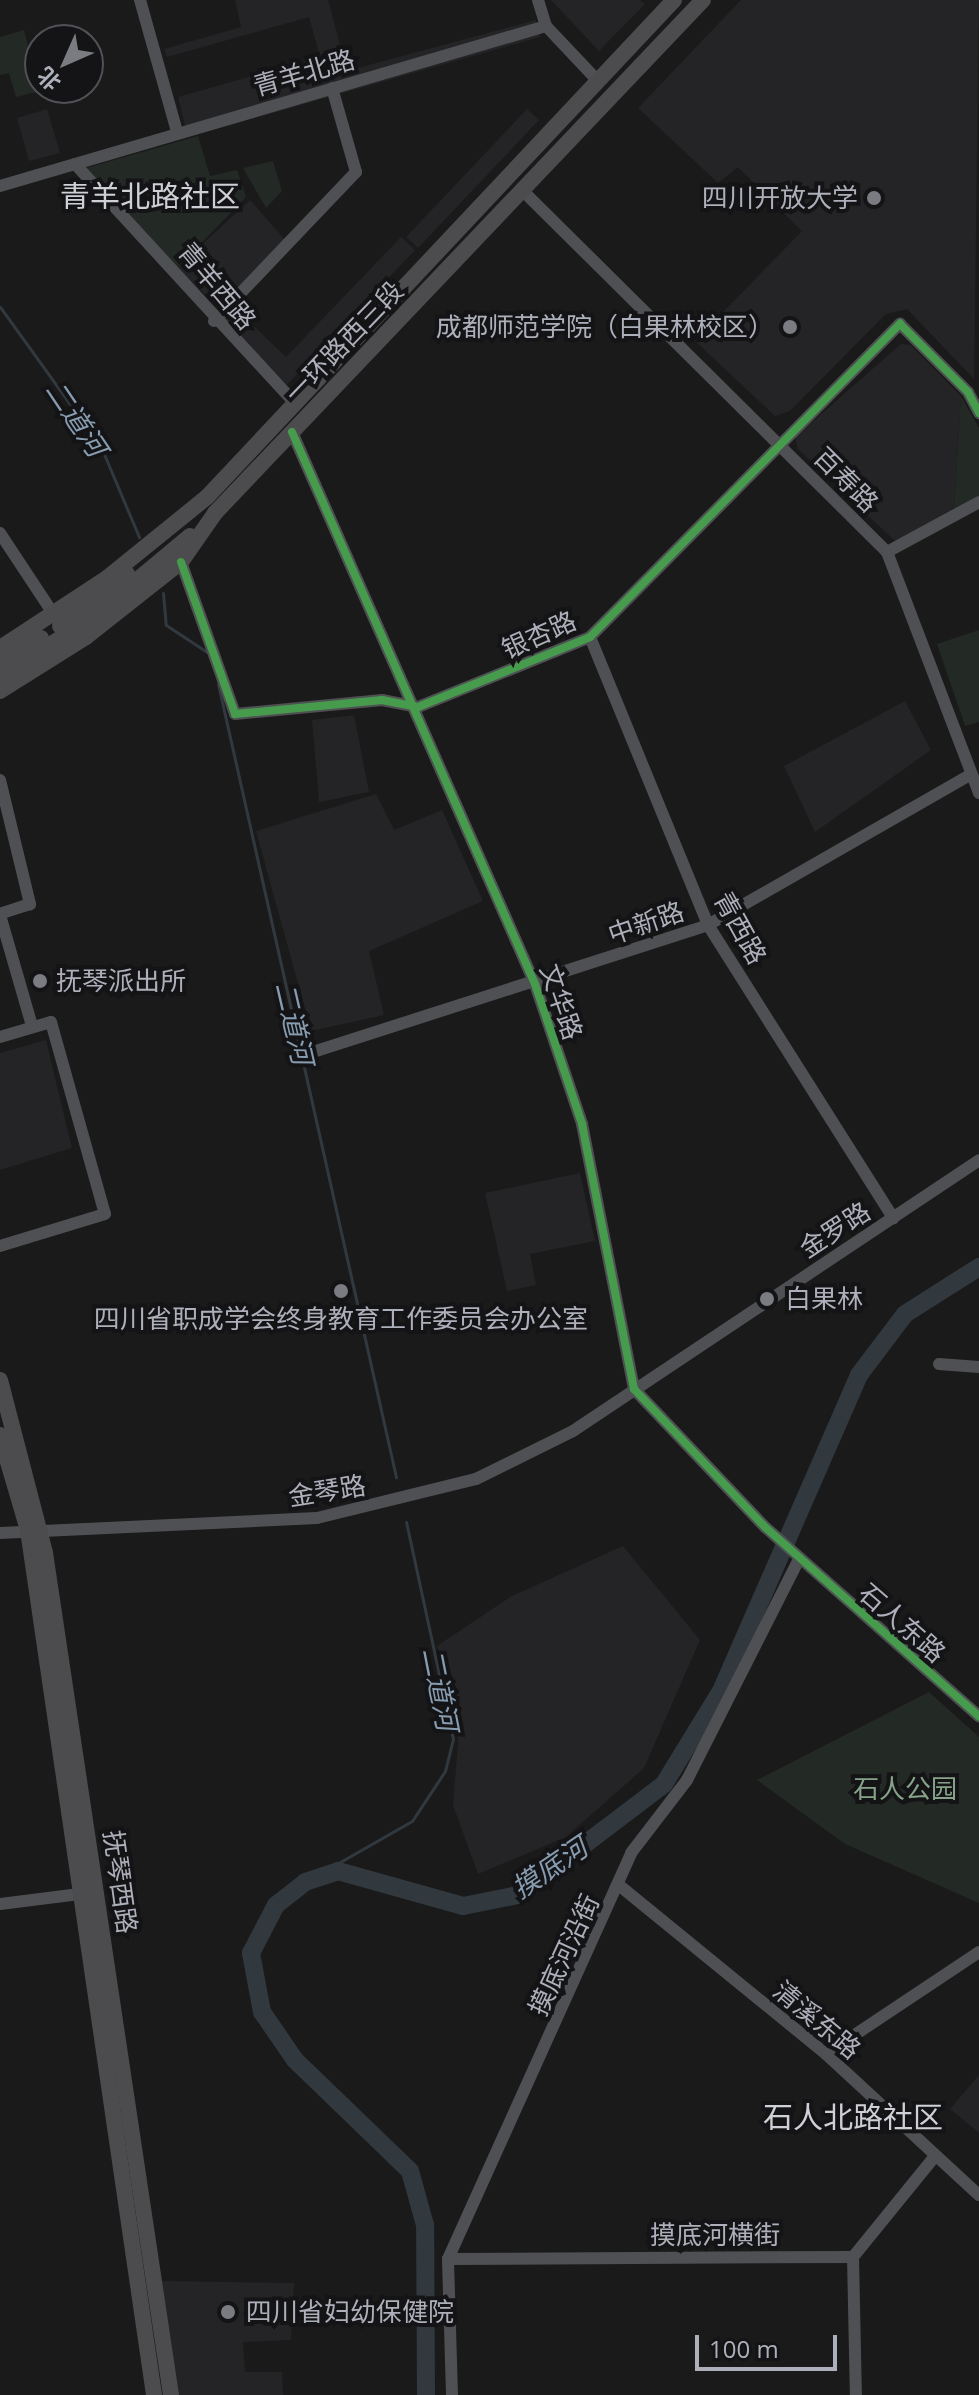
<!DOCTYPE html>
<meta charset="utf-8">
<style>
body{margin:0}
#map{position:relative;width:979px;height:2395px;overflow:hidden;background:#1a1a1a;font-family:"Open Sans","Noto Sans SC",sans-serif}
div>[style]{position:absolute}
.built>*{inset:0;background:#242426}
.green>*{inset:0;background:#232924}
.stream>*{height:3px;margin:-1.5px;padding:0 1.5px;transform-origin:1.5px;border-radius:1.5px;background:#31393f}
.river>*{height:18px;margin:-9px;padding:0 9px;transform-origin:9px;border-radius:9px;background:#31393f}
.minor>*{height:12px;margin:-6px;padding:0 6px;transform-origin:6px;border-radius:6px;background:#4f5053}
.major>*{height:16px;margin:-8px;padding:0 8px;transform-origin:8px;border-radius:8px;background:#4c4c4f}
.cycleway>*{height:8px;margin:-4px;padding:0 4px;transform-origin:4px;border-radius:4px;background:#469c4c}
.dots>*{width:22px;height:22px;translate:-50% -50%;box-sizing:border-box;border:4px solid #141416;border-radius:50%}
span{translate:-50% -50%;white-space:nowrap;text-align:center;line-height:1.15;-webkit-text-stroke:8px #141416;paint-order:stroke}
.street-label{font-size:26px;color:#adb0ba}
.poi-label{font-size:26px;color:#adb0ba}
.right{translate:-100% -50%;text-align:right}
.left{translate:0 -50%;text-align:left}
.park-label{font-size:26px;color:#86a389}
.water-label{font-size:28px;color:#879cb1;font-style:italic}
.quarter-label{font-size:30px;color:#ced0d6}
.north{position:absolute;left:24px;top:24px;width:80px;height:80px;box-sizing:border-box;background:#141416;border:2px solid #515258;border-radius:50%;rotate:225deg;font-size:22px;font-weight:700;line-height:32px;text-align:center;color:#adb0ba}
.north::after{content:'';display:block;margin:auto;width:28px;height:36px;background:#7a7c82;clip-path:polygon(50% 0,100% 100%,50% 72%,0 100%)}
.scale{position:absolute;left:695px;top:2335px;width:142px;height:36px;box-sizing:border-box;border:4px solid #adb0ba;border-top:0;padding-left:10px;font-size:24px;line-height:28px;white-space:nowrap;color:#adb0ba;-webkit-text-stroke:6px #141416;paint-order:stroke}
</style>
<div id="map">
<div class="built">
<div style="clip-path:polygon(235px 0,328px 0,347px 71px,536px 20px,540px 37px,188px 137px,178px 97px,320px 57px,309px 17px,167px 57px,164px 49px,241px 27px)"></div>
<div style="clip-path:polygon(551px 0,640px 0,645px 4px,599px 51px)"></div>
<div style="clip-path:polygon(741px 0,979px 0,974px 379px,907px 309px,886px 314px,790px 411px,775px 416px,695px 341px,802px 231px,738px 167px,718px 183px,638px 108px)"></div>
<div style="clip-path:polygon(47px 109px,60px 153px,29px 161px,17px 118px)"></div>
<div style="clip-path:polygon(527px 109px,539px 120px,418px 248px,406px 237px)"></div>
<div style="clip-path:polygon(250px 200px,286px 241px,220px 309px,177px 268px)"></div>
<div style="clip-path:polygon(401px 237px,415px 250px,283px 389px,217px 322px,233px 306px,286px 357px)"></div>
<div style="clip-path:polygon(901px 344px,911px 345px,961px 396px,954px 511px,896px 542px,798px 449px,795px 437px)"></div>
<div style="clip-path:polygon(905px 701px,931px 750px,815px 832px,784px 766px)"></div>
<div style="clip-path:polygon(354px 715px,369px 792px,319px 802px,312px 720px)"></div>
<div style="clip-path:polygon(376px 794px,394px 830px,442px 810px,483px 901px,369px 951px,384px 1015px,311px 1031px,256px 831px)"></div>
<div style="clip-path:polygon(46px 1040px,72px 1148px,0 1170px,0 1053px)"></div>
<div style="clip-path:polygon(580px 1173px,595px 1241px,530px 1254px,536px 1285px,507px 1291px,485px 1193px)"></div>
<div style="clip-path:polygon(623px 1546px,700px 1640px,644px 1768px,566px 1837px,478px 1874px,453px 1805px,460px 1718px,437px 1646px,512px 1596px)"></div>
<div style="clip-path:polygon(979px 2075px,979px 2133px,950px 2109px)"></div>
<div style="clip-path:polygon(160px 2281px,294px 2283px,291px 2340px,243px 2342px,245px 2372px,282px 2372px,283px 2395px,174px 2395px)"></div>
</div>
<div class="green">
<div style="clip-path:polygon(24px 30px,40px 91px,16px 97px,9px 73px,0 75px,0 37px)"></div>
<div style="clip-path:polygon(198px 136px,210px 176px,237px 170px,246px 197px,177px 268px,83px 169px)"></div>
<div style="clip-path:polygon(273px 161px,282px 191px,266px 208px,243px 168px)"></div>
<div style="clip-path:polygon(961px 396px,979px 428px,979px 497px,954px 511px)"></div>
<div style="clip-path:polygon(979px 630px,979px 722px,965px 726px,937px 644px)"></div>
<div style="clip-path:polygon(929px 1692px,979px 1737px,979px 1903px,845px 1844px,757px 1780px)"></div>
</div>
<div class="stream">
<div style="left:0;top:307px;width:173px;rotate:54.2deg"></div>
<div style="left:101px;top:447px;width:98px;rotate:67.1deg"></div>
<div style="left:163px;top:593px;width:32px;rotate:85deg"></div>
<div style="left:166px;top:625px;width:49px;rotate:33.4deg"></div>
<div style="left:218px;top:684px;width:813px;rotate:77.35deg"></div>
<div style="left:305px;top:1882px;width:123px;rotate:-29.7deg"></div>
<div style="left:412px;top:1821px;width:60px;rotate:-56.6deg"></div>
<div style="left:445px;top:1771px;width:33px;rotate:-76deg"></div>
<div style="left:453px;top:1739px;width:222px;rotate:-102.2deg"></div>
</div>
<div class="river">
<div style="left:426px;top:2395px;width:170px;rotate:-90.3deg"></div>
<div style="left:425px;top:2225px;width:56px;rotate:-105.5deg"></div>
<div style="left:410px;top:2171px;width:160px;rotate:-136deg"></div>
<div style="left:295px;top:2060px;width:58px;rotate:-124.5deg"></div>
<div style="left:262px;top:2012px;width:60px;rotate:-100.6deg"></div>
<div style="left:251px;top:1953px;width:54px;rotate:-62.5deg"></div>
<div style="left:276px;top:1905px;width:37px;rotate:-38deg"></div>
<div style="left:305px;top:1882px;width:35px;rotate:-18deg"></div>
<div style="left:338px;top:1871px;width:130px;rotate:15.6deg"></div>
<div style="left:463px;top:1906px;width:56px;rotate:-11.3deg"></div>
<div style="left:518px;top:1895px;width:183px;rotate:-37.2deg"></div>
<div style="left:664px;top:1784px;width:109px;rotate:-58.5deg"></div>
<div style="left:721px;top:1691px;width:345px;rotate:-66.4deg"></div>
<div style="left:859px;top:1375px;width:76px;rotate:-53deg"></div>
<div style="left:905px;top:1314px;width:88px;rotate:-32.4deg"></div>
</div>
<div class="minor">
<div style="left:140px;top:0;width:137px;rotate:74.3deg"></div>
<div style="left:538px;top:0;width:27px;rotate:73deg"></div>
<div style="left:546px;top:26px;width:74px;rotate:46.6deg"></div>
<div style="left:75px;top:164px;width:321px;rotate:47.4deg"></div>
<div style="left:0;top:186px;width:569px;rotate:-16.33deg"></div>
<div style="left:522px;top:190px;width:514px;rotate:44.76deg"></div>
<div style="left:887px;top:552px;width:258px;rotate:69.1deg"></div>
<div style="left:214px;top:321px;width:206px;rotate:-46.4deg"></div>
<div style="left:356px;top:172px;width:87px;rotate:-105.9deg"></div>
<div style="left:292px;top:432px;width:603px;rotate:66.24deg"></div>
<div style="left:535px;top:984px;width:148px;rotate:71.4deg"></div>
<div style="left:582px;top:1124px;width:270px;rotate:78.9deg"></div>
<div style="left:634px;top:1389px;width:190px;rotate:46.5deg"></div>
<div style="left:765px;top:1527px;width:286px;rotate:41.5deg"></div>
<div style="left:0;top:533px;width:98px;rotate:56.6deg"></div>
<div style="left:887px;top:552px;width:105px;rotate:-28.5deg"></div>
<div style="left:181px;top:562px;width:161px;rotate:70.4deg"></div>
<div style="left:235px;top:714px;width:148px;rotate:-5.4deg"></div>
<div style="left:382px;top:700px;width:37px;rotate:11deg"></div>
<div style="left:418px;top:707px;width:186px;rotate:-22.1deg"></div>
<div style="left:590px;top:637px;width:441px;rotate:-45.3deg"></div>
<div style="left:900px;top:324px;width:96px;rotate:45deg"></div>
<div style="left:968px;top:392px;width:24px;rotate:62deg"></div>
<div style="left:590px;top:637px;width:311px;rotate:67.7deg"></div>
<div style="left:708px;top:925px;width:347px;rotate:57.7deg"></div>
<div style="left:0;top:780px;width:128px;rotate:76.4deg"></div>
<div style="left:30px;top:904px;width:32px;rotate:162deg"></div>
<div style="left:0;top:915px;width:116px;rotate:73.9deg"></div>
<div style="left:0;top:1037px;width:53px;rotate:-16.4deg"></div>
<div style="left:51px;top:1022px;width:199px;rotate:74.3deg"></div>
<div style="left:105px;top:1214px;width:110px;rotate:163.1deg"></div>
<div style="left:313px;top:1052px;width:415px;rotate:-17.8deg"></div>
<div style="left:708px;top:925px;width:300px;rotate:-29.8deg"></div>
<div style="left:939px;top:1364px;width:40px;rotate:4.3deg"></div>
<div style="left:0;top:1533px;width:317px;rotate:-2.7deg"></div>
<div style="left:317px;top:1518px;width:164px;rotate:-13.8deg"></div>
<div style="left:476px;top:1479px;width:108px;rotate:-26.3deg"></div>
<div style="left:573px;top:1431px;width:488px;rotate:-33.7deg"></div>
<div style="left:620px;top:1886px;width:266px;rotate:39.2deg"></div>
<div style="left:826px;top:2054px;width:208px;rotate:42.7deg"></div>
<div style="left:0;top:1904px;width:80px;rotate:-7.2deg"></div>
<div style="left:826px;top:2054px;width:184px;rotate:-33.7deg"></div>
<div style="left:853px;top:2257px;width:138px;rotate:88.8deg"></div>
<div style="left:448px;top:2259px;width:405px;rotate:-0.3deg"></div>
<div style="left:853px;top:2257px;width:130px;rotate:-50.9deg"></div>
<div style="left:452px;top:2395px;width:136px;rotate:-91.7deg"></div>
<div style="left:448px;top:2259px;width:445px;rotate:-65.7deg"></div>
<div style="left:631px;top:1853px;width:92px;rotate:-52.5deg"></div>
<div style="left:687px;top:1780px;width:248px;rotate:-63.1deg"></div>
</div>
<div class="major">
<div style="left:60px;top:626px;width:85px;rotate:-37.8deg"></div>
<div style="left:0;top:648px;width:128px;rotate:-33.2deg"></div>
<div style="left:107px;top:578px;width:129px;rotate:-39deg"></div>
<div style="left:207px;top:497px;width:682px;rotate:-46.78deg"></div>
<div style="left:0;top:661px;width:47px;rotate:-29.3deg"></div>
<div style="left:0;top:675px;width:102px;rotate:-31.3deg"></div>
<div style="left:87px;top:622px;width:134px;rotate:-39.9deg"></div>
<div style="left:0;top:691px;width:102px;rotate:-32.1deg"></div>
<div style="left:86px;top:637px;width:121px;rotate:-38.3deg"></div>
<div style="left:181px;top:562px;width:60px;rotate:-55.2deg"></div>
<div style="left:215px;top:513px;width:708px;rotate:-46.43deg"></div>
<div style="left:0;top:1380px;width:179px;rotate:75.4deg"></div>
<div style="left:45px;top:1553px;width:851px;rotate:81.49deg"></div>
<div style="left:0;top:1435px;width:99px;rotate:73.6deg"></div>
<div style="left:28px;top:1530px;width:874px;rotate:81.71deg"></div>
</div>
<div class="cycleway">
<div style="left:292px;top:432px;width:603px;rotate:66.24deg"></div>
<div style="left:535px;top:984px;width:148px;rotate:71.4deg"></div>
<div style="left:582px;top:1124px;width:270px;rotate:78.9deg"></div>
<div style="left:634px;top:1389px;width:190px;rotate:46.5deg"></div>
<div style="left:765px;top:1527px;width:286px;rotate:41.5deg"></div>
<div style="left:181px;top:562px;width:161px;rotate:70.4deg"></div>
<div style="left:235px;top:714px;width:148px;rotate:-5.4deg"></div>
<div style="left:382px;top:700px;width:37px;rotate:11deg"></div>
<div style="left:418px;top:707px;width:186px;rotate:-22.1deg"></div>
<div style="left:590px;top:637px;width:441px;rotate:-45.3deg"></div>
<div style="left:900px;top:324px;width:96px;rotate:45deg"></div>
<div style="left:968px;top:392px;width:24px;rotate:62deg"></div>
</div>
<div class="dots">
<div style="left:874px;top:198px;background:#7a7c82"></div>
<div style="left:790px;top:327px;background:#7a7c82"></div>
<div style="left:40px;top:981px;background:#7a7c82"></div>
<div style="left:341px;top:1291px;background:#7a7c82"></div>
<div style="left:767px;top:1299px;background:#7a7c82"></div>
<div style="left:228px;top:2312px;background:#7a7c82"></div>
</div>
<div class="street-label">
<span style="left:304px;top:73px;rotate:-16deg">青羊北路</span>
<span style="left:217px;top:286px;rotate:50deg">青羊西路</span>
<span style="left:344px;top:342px;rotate:-46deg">一环路西三段</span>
<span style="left:846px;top:480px;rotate:45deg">百寿路</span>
<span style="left:539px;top:635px;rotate:-24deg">银杏路</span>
<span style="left:646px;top:923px;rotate:-19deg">中新路</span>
<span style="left:740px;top:928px;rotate:61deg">青西路</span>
<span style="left:561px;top:1002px;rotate:71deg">文华路</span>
<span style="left:835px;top:1230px;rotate:-33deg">金罗路</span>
<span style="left:327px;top:1491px;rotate:-9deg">金琴路</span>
<span style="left:902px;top:1623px;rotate:41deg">石人东路</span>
<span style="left:120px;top:1882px;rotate:82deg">抚琴西路</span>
<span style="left:564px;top:1955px;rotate:-65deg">摸底河沿街</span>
<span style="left:817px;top:2020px;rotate:40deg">清溪东路</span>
<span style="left:715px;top:2235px">摸底河横街</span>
</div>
<div class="poi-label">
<span class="right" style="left:858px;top:198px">四川开放大学</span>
<span class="right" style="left:774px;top:327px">成都师范学院（白果林校区）</span>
<span class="left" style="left:56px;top:981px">抚琴派出所</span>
<span class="left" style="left:785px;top:1299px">白果林</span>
<span style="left:341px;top:1319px">四川省职成学会终身教育工作委员会办公室</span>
<span class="left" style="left:246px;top:2312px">四川省妇幼保健院</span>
</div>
<div class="park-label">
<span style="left:905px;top:1789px">石人公园</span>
</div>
<div class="water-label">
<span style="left:77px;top:418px;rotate:56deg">二道河</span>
<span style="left:295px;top:1023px;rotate:77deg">二道河</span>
<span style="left:441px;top:1689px;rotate:79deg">二道河</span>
<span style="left:549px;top:1867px;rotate:-34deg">摸底河</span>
</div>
<div class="quarter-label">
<span style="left:150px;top:196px">青羊北路社区</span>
<span style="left:853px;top:2117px">石人北路社区</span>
</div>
<div class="north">北</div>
<div class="scale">100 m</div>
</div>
